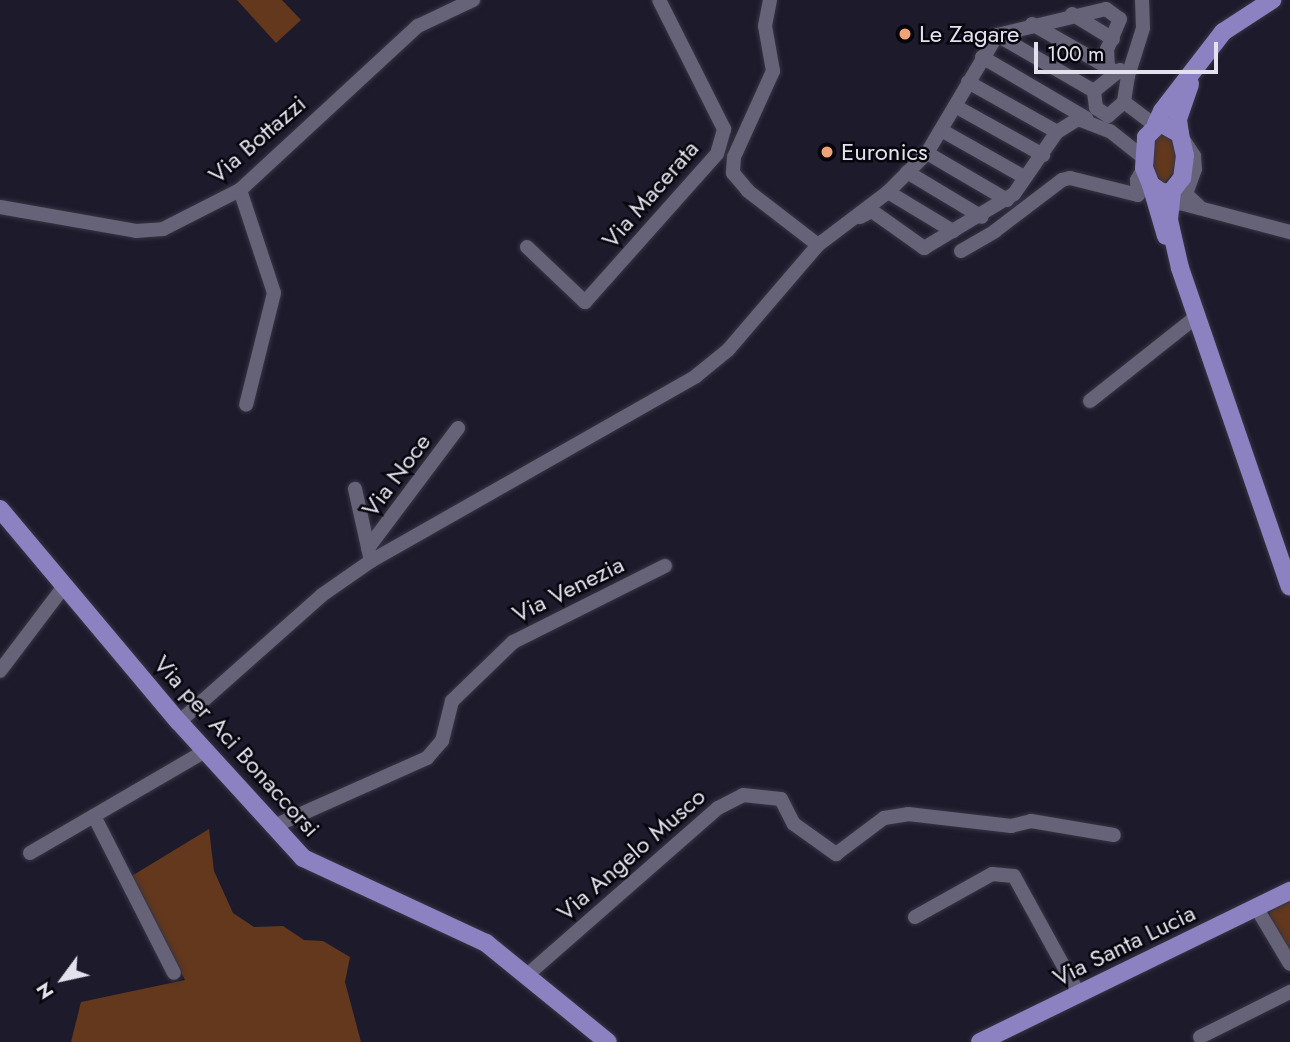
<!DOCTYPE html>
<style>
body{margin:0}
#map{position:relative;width:1290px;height:1042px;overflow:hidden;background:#1d1a2c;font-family:Jost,sans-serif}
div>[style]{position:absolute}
.green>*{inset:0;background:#63381d}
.roads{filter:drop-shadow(0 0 2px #373543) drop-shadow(0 0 2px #373543)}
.minor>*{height:14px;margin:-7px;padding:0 7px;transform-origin:7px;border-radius:7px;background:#666379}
.major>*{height:18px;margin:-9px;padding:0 9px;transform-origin:9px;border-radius:9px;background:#8c82c1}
.dots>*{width:19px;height:19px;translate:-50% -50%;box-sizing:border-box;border:4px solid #07060d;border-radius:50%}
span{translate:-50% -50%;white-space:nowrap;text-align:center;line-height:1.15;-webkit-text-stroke:5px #07060d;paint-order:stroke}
.poi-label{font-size:24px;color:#e2e1ed}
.left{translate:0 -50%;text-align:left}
.street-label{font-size:24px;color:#e2e1ed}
.north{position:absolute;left:28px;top:944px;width:70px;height:70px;-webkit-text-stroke:5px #07060d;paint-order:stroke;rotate:237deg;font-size:19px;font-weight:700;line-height:28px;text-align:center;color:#e2e1ed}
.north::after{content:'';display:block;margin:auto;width:24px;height:32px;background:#e2e1ed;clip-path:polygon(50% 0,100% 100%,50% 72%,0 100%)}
.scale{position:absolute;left:1034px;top:42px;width:184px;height:32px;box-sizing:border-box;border:4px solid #e2e1ed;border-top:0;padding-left:9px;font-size:21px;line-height:24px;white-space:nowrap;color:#e2e1ed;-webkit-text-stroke:5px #07060d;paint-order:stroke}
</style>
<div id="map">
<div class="green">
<div style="clip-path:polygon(237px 0,282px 0,301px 20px,276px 43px)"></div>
<div style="clip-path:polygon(1159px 131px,1171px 135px,1176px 152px,1174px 172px,1164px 184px,1154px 175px,1153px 149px)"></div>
<div style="clip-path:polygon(209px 829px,214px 871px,233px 913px,254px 927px,283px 926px,304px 940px,323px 941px,350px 957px,345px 982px,361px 1042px,71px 1042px,81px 1002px,185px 980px,130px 877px)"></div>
<div style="clip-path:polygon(1290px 901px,1290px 953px,1270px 920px,1270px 911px)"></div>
</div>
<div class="roads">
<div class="minor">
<div style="left:770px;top:0;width:26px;rotate:101deg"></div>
<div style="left:765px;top:26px;width:46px;rotate:79.9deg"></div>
<div style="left:773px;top:71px;width:94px;rotate:114.4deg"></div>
<div style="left:734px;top:157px;width:16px;rotate:94deg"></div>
<div style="left:733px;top:173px;width:23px;rotate:50deg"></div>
<div style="left:748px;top:191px;width:88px;rotate:37.6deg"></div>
<div style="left:1072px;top:14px;width:48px;rotate:31.4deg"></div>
<div style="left:1032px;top:24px;width:91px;rotate:29.7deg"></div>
<div style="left:997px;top:35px;width:112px;rotate:30deg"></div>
<div style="left:982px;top:57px;width:121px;rotate:30.4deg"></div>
<div style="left:1120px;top:70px;width:10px;rotate:37deg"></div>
<div style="left:1128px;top:76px;width:26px;rotate:99deg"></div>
<div style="left:1124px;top:102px;width:21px;rotate:139deg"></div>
<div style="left:1108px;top:116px;width:14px;rotate:-146deg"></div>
<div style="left:1096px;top:108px;width:17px;rotate:-97deg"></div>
<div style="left:1094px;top:91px;width:33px;rotate:-39deg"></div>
<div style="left:1128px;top:76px;width:50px;rotate:-72.6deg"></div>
<div style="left:1143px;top:28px;width:28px;rotate:-92deg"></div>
<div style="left:968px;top:82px;width:102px;rotate:29.3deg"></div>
<div style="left:1124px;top:102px;width:39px;rotate:37deg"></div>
<div style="left:955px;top:106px;width:101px;rotate:29.1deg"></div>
<div style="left:941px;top:130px;width:95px;rotate:29.5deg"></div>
<div style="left:1185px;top:142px;width:17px;rotate:57deg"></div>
<div style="left:1194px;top:156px;width:13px;rotate:86deg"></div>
<div style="left:1195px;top:169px;width:27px;rotate:110deg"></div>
<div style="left:1186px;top:194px;width:18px;rotate:43deg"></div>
<div style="left:927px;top:153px;width:93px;rotate:30.4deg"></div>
<div style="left:907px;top:172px;width:87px;rotate:31deg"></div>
<div style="left:240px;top:190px;width:108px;rotate:71.7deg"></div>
<div style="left:274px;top:293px;width:115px;rotate:104deg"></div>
<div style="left:888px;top:192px;width:76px;rotate:31deg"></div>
<div style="left:0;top:207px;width:138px;rotate:10deg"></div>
<div style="left:136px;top:231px;width:27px;rotate:-4deg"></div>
<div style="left:163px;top:229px;width:86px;rotate:-26.9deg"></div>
<div style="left:240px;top:190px;width:242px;rotate:-42.7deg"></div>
<div style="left:418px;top:26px;width:61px;rotate:-25.3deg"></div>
<div style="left:1169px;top:207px;width:12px;rotate:-20deg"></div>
<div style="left:1180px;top:203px;width:114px;rotate:14.8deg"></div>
<div style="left:860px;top:217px;width:13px;rotate:-27deg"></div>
<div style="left:872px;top:211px;width:64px;rotate:35.4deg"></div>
<div style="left:924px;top:248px;width:105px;rotate:-31deg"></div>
<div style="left:1014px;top:194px;width:75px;rotate:-55.3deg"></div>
<div style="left:1057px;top:132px;width:25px;rotate:-32deg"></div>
<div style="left:1078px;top:119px;width:34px;rotate:21deg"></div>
<div style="left:1110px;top:131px;width:43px;rotate:38.5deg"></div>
<div style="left:527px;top:247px;width:80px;rotate:43.5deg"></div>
<div style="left:585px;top:302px;width:198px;rotate:-48.3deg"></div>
<div style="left:717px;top:154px;width:26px;rotate:-74deg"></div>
<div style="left:724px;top:129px;width:144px;rotate:-116.7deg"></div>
<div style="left:961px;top:251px;width:39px;rotate:-30deg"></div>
<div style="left:995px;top:231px;width:84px;rotate:-37.3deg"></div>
<div style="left:1062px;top:180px;width:8px;rotate:-14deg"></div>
<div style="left:1070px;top:178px;width:70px;rotate:14deg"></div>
<div style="left:1138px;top:195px;width:15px;rotate:-94deg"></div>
<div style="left:1137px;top:180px;width:14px;rotate:-60deg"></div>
<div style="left:1090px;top:401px;width:135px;rotate:-38.4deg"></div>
<div style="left:368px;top:548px;width:150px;rotate:-53.1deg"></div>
<div style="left:371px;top:561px;width:374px;rotate:-29.6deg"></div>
<div style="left:696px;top:376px;width:41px;rotate:-39.1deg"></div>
<div style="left:728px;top:350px;width:138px;rotate:-49.4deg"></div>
<div style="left:818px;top:245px;width:88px;rotate:-37.1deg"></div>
<div style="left:888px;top:192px;width:55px;rotate:-45deg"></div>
<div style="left:927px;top:153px;width:137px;rotate:-59.3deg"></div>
<div style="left:997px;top:35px;width:112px;rotate:-13.4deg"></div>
<div style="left:1106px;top:9px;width:17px;rotate:36deg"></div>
<div style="left:1120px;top:19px;width:33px;rotate:113deg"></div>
<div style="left:1107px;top:49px;width:18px;rotate:87deg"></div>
<div style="left:0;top:671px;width:108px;rotate:-52.9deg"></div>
<div style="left:179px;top:722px;width:191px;rotate:-41.6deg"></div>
<div style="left:322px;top:595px;width:60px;rotate:-34.8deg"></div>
<div style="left:371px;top:561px;width:74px;rotate:-102.5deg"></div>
<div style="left:94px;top:816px;width:176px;rotate:63deg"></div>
<div style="left:272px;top:827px;width:170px;rotate:-24deg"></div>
<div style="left:427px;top:758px;width:23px;rotate:-49deg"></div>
<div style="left:442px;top:741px;width:41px;rotate:-76deg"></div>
<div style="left:452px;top:701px;width:85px;rotate:-44deg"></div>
<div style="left:513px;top:642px;width:170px;rotate:-26.6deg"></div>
<div style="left:30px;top:853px;width:203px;rotate:-30.2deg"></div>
<div style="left:1256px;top:907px;width:66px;rotate:59.2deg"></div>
<div style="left:915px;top:917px;width:88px;rotate:-29.2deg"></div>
<div style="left:992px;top:874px;width:22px;rotate:5deg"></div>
<div style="left:1014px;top:876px;width:135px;rotate:61.2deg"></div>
<div style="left:526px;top:976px;width:255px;rotate:-41.2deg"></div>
<div style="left:718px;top:808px;width:28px;rotate:-27deg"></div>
<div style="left:743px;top:795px;width:38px;rotate:6deg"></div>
<div style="left:781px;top:799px;width:28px;rotate:63deg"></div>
<div style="left:794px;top:824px;width:52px;rotate:35.5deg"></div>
<div style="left:836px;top:854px;width:60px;rotate:-36.9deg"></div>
<div style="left:884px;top:818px;width:24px;rotate:-9deg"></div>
<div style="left:908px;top:814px;width:104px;rotate:6.6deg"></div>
<div style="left:1011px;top:826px;width:21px;rotate:-14deg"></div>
<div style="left:1031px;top:821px;width:84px;rotate:9.6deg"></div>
<div style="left:1200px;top:1037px;width:101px;rotate:-26.6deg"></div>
</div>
<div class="major">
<div style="left:1160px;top:123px;width:23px;rotate:29deg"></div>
<div style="left:1180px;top:134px;width:22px;rotate:77deg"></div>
<div style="left:1185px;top:155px;width:23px;rotate:97deg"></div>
<div style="left:1182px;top:178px;width:16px;rotate:128deg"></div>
<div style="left:1172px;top:191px;width:9px;rotate:167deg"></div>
<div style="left:1163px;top:193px;width:14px;rotate:-146deg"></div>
<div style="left:1151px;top:185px;width:18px;rotate:-112deg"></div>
<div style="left:1144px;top:168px;width:31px;rotate:-86deg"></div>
<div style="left:1146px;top:137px;width:20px;rotate:-45deg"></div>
<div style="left:1156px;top:124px;width:14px;rotate:-65deg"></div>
<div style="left:1162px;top:111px;width:100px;rotate:-52.3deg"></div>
<div style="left:1223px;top:32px;width:59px;rotate:-33.1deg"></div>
<div style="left:1180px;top:134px;width:15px;rotate:-98deg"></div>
<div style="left:1178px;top:119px;width:37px;rotate:-71deg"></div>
<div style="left:1151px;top:185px;width:53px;rotate:73.6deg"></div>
<div style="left:1172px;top:191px;width:29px;rotate:96deg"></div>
<div style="left:1169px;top:220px;width:49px;rotate:77.1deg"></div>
<div style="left:1180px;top:268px;width:337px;rotate:71deg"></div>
<div style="left:0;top:509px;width:278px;rotate:50deg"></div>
<div style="left:179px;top:722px;width:184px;rotate:47.6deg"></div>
<div style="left:303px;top:858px;width:202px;rotate:24.9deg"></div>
<div style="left:486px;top:943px;width:157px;rotate:39.1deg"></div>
<div style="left:980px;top:1042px;width:345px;rotate:-26deg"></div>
</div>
</div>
<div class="dots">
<div style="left:905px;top:34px;background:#efa376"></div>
<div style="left:827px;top:152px;background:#efa376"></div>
</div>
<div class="poi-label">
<span class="left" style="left:919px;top:34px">Le Zagare</span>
<span class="left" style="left:841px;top:152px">Euronics</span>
</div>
<div class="street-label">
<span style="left:257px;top:139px;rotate:-41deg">Via Bottazzi</span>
<span style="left:650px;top:194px;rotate:-49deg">Via Macerata</span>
<span style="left:396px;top:475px;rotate:-53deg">Via Noce</span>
<span style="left:568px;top:589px;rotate:-26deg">Via Venezia</span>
<span style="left:237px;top:746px;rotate:48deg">Via per Aci Bonaccorsi</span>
<span style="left:631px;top:854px;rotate:-41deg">Via Angelo Musco</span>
<span style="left:1124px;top:945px;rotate:-26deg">Via Santa Lucia</span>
</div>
<div class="north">N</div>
<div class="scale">100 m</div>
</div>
